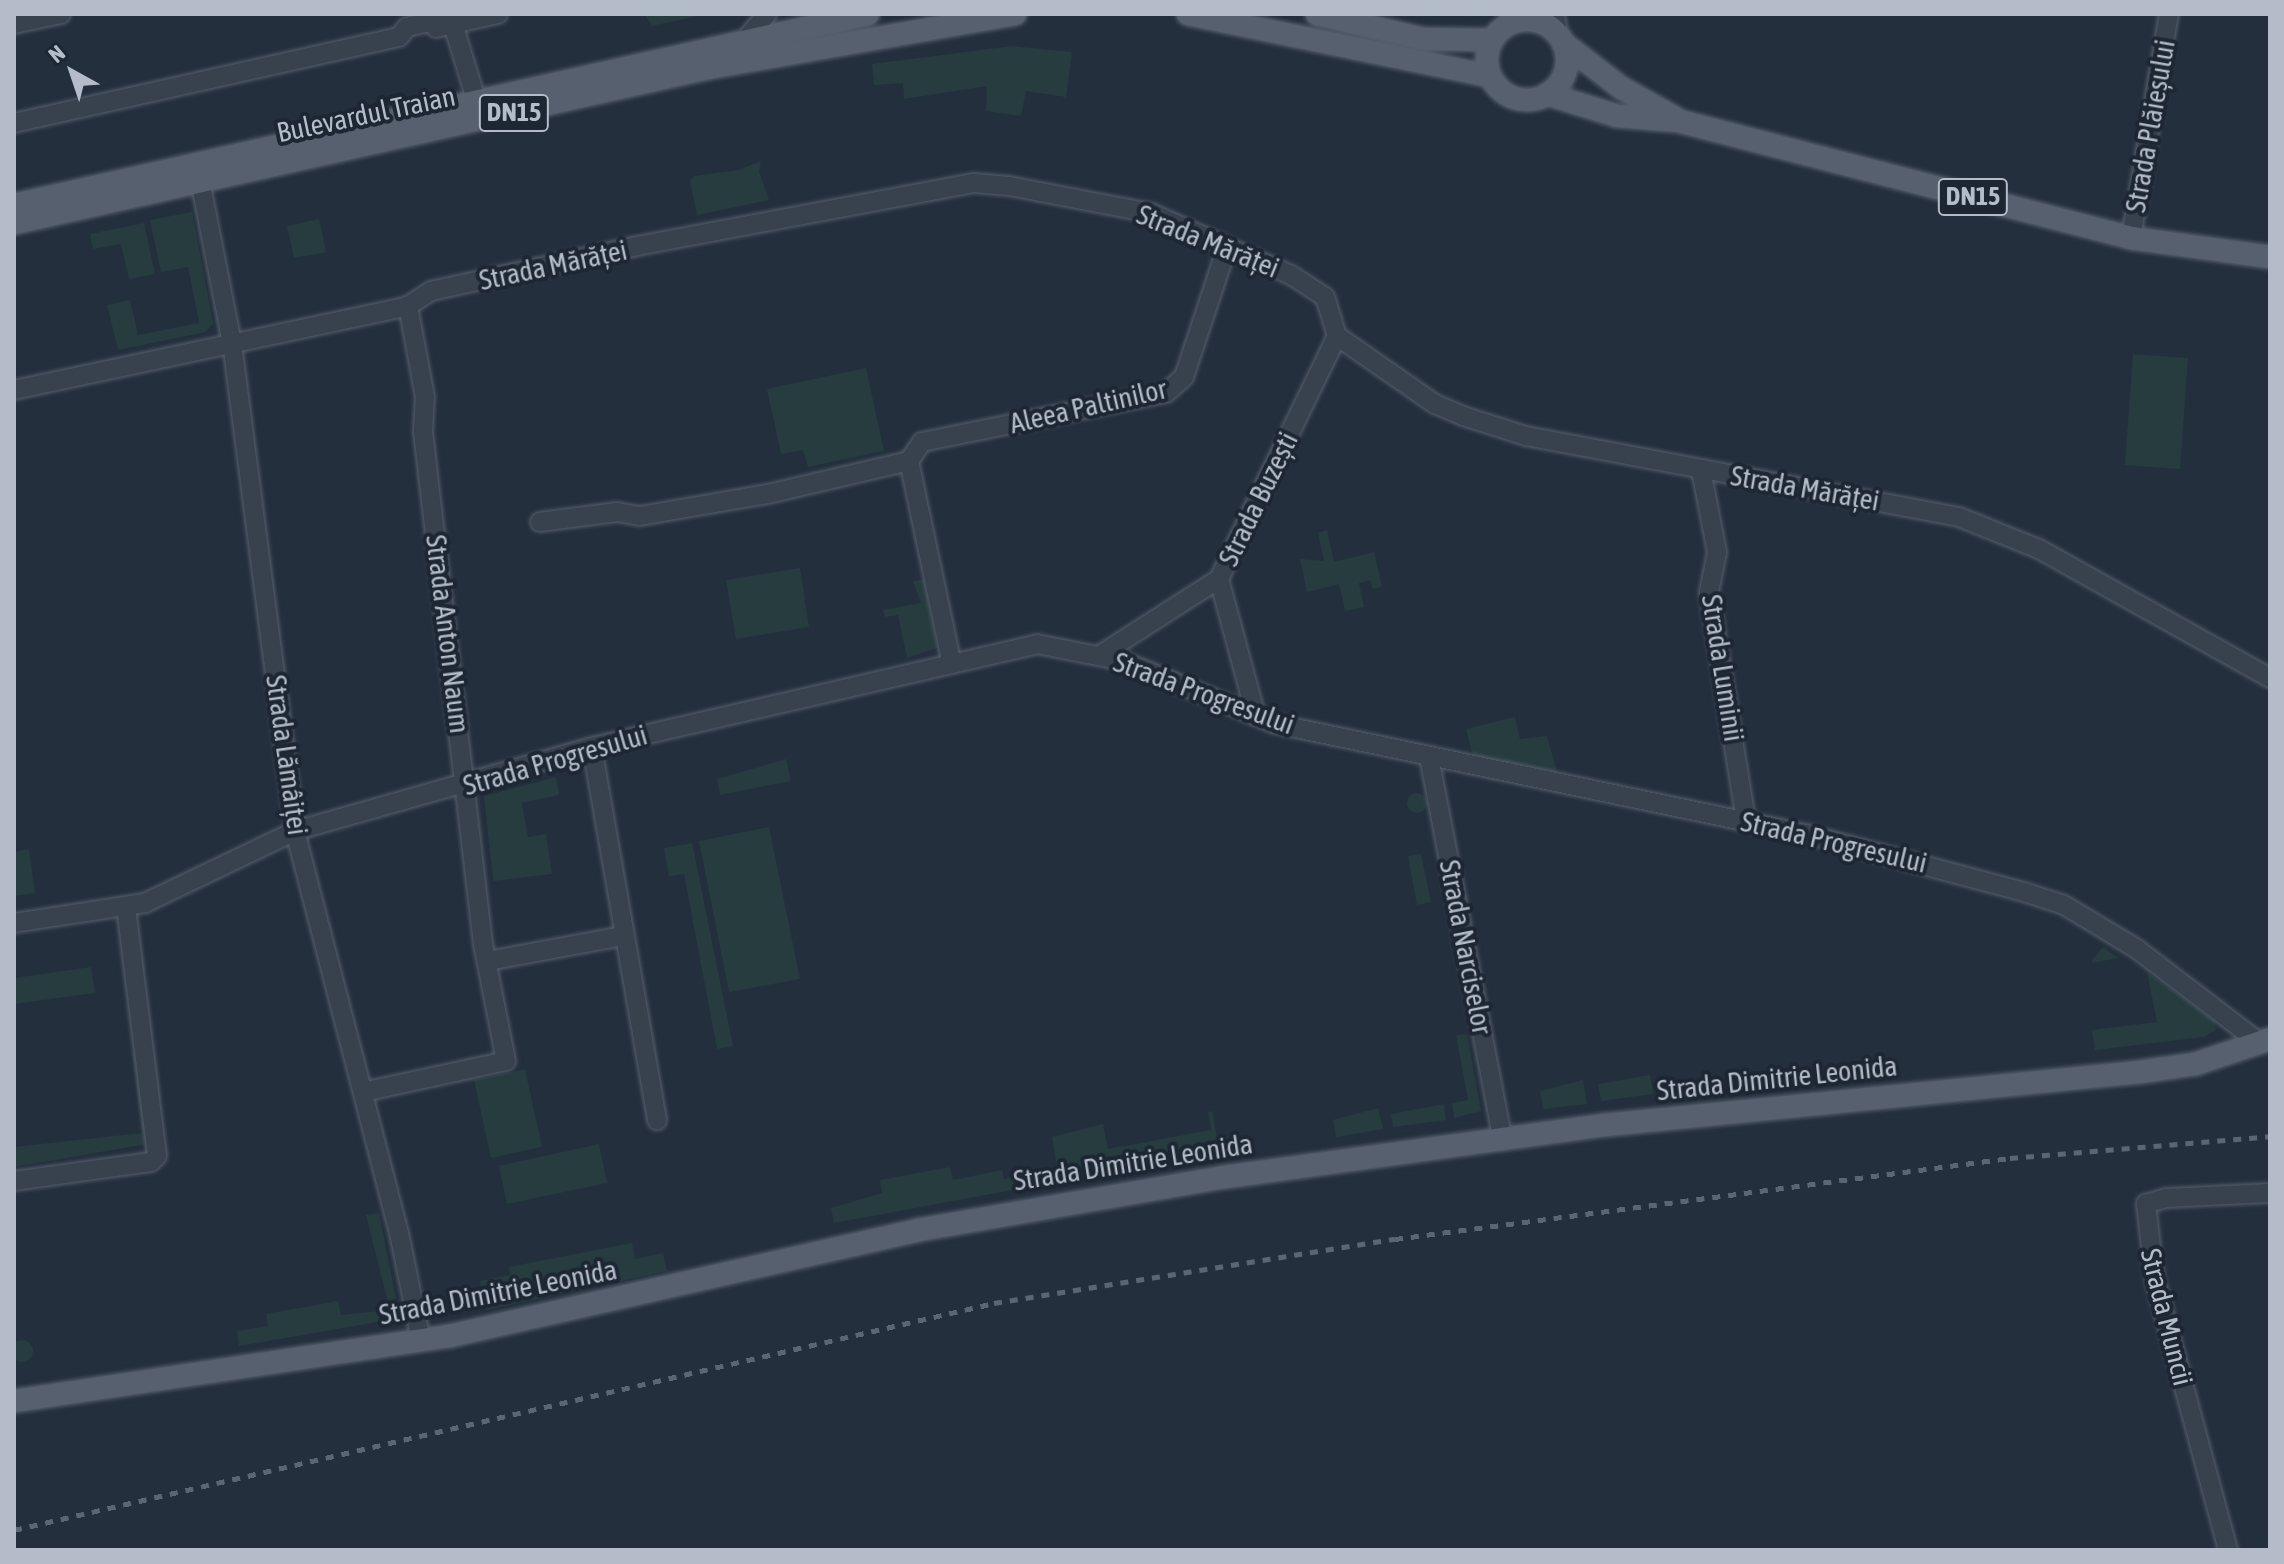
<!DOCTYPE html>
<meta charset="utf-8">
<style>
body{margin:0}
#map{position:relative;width:2284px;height:1564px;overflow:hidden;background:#242f3e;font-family:"Asap Condensed",sans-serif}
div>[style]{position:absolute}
.green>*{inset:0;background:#263c3f}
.round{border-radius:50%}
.roads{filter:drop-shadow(0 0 2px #565f6c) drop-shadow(0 0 2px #565f6c)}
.minor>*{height:18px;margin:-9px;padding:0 9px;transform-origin:9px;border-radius:9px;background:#38414e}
.major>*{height:22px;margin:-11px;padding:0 11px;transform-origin:11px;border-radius:11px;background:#56606e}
.major>.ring{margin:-11px;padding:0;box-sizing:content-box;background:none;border:22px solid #56606e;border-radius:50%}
.rail>*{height:5px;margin-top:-2.5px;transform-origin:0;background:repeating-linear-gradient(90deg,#5a6575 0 8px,transparent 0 16px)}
span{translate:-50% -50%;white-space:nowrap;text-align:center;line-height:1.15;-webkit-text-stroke:8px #1d2633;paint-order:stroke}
.shield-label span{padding:2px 6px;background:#1d2633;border:2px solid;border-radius:6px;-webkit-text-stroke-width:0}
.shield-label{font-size:26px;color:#b4bcc9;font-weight:700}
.street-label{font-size:28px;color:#b4bcc9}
.frame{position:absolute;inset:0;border:16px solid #b4bcc9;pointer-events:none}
.north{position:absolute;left:32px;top:32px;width:80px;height:80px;-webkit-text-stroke:6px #1d2633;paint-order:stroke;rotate:320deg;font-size:22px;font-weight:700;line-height:32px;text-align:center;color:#b4bcc9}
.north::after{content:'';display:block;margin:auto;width:28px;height:36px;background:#b4bcc9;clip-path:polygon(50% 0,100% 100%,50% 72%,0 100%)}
</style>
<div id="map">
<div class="green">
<div style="clip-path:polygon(645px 14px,707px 14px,652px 26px)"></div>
<div style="clip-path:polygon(1012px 46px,1072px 52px,1066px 97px,1026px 91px,1021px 116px,986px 111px,987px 86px,904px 99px,903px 83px,874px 85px,872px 64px)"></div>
<div style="clip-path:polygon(761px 161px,759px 172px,769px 200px,697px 215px,690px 181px,694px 176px,739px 170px)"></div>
<div style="clip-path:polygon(192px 212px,213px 323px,206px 332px,118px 350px,107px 305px,130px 300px,138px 335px,199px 323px,188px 267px,161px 272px,150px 220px)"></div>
<div style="clip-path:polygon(319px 219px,326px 252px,294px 258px,287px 226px)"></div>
<div style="clip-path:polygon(144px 223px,155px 274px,129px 279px,121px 244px,93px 249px,90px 234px)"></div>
<div style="clip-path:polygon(2133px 354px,2188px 358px,2180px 469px,2125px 465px)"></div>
<div style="clip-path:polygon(866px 368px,884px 451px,808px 467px,803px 450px,781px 454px,767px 389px)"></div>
<div style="clip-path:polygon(1327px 530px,1334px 562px,1374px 552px,1382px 587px,1373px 589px,1370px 580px,1359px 583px,1364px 607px,1345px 611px,1339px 584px,1307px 592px,1300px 559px,1324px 561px,1318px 533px)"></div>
<div style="clip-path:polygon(800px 568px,809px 627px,736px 639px,726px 580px)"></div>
<div style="clip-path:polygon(924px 579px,937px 648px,907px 658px,898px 615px,885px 617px,883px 610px,921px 603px,913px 581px)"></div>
<div style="clip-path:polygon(1515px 717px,1520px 739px,1547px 736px,1557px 772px,1473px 756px,1466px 729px)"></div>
<div style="clip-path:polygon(786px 759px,791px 781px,720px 795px,717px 779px)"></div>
<div style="clip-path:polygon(556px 777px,559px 795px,522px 803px,528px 837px,546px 834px,552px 874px,493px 881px,484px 796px)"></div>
<div class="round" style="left:1407px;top:793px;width:20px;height:20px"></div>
<div style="clip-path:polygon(769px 827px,800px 979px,729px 992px,699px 841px)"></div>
<div style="clip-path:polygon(692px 843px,733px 1046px,717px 1049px,684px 874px,669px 876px,664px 848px)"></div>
<div style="clip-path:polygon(29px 849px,35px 893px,14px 896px,14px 852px)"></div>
<div style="clip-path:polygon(1421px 854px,1431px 902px,1417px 905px,1408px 856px)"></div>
<div style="clip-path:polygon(2103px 947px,2118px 958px,2092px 963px,2092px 960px)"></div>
<div style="clip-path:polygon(91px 967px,95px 993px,14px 1004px,14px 978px)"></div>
<div style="clip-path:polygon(2147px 972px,2214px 1020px,2216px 1030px,2204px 1037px,2095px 1050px,2092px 1030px,2157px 1022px)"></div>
<div style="clip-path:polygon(1467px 1034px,1481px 1111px,1454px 1118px,1452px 1103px,1468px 1100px,1456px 1035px)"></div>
<div style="clip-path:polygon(139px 1051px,148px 1144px,14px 1167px,14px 1147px,142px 1133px,132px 1052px)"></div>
<div style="clip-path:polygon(525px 1069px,542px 1147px,491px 1158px,474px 1080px)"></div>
<div style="clip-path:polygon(1650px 1075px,1653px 1094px,1601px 1101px,1598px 1084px)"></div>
<div style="clip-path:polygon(1583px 1080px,1587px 1104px,1543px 1109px,1540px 1091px)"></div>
<div style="clip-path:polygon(1444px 1104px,1446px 1120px,1393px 1127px,1391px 1114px)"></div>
<div style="clip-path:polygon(1378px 1108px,1383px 1129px,1336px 1137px,1333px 1120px)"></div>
<div style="clip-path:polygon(1212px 1111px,1218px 1143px,1058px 1173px,1052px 1137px,1103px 1124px,1108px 1149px,1211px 1130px,1208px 1112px)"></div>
<div style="clip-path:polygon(599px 1144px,607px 1183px,507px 1204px,499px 1166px)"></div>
<div style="clip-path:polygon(950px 1167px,953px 1180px,1002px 1170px,1004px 1179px,1016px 1177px,1018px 1189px,834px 1223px,831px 1208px,882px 1193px,880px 1180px)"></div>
<div style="clip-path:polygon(379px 1213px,400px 1318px,239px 1346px,237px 1331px,268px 1326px,266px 1314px,338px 1301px,341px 1315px,390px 1310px,366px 1215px)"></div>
<div style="clip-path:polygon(632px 1243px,635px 1259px,663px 1253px,667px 1271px,486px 1310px,480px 1281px,510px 1275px,509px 1267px)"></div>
<div class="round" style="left:11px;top:1340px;width:22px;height:22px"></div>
</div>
<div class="roads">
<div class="minor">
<div style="left:1555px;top:14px;width:21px;rotate:82deg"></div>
<div style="left:14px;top:24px;width:48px;rotate:-12deg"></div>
<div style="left:453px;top:24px;width:46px;rotate:-12.5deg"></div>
<div style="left:1507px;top:25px;width:13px;rotate:-58deg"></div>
<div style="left:436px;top:28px;width:17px;rotate:-13deg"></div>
<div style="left:453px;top:24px;width:78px;rotate:73deg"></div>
<div style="left:746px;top:39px;width:33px;rotate:-50deg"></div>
<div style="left:14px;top:123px;width:394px;rotate:-12.6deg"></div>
<div style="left:399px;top:37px;width:13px;rotate:-51deg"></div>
<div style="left:407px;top:27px;width:58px;rotate:-12.8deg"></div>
<div style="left:198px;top:170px;width:176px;rotate:78.9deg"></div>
<div style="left:232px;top:343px;width:492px;rotate:82.6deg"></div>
<div style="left:295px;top:831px;width:415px;rotate:75.5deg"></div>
<div style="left:399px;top:1233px;width:109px;rotate:78.4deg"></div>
<div style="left:2131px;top:238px;width:227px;rotate:-80.4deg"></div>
<div style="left:14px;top:390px;width:403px;rotate:-12deg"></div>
<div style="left:408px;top:306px;width:27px;rotate:-33deg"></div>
<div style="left:431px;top:291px;width:211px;rotate:-12.3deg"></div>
<div style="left:637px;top:246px;width:343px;rotate:-10.6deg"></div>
<div style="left:974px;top:183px;width:35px;rotate:5deg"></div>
<div style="left:1009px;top:186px;width:145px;rotate:10.8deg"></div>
<div style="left:1151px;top:213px;width:153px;rotate:23.9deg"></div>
<div style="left:1291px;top:275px;width:40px;rotate:32.9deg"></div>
<div style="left:1325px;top:297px;width:41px;rotate:72.9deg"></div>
<div style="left:1337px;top:336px;width:119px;rotate:34.8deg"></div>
<div style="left:1435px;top:404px;width:30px;rotate:23deg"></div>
<div style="left:1463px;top:416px;width:66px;rotate:17.6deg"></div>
<div style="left:1526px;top:436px;width:441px;rotate:10.6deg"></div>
<div style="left:1959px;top:517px;width:86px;rotate:21.8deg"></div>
<div style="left:2039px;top:549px;width:265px;rotate:29.2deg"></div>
<div style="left:909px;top:461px;width:203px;rotate:78.1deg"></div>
<div style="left:1701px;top:470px;width:84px;rotate:79deg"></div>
<div style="left:1717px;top:552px;width:41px;rotate:101.3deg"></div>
<div style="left:1709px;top:592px;width:232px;rotate:80.8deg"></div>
<div style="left:540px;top:522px;width:78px;rotate:-7.4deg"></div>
<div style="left:617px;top:512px;width:23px;rotate:10deg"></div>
<div style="left:640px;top:516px;width:130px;rotate:-9.8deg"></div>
<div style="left:768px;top:494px;width:145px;rotate:-13.2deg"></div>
<div style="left:909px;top:461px;width:23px;rotate:-56deg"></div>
<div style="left:922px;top:442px;width:249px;rotate:-11.4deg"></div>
<div style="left:1166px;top:393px;width:24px;rotate:-42deg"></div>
<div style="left:1184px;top:377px;width:137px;rotate:-71.7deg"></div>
<div style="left:1219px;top:579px;width:142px;rotate:74.9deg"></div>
<div style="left:1100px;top:655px;width:141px;rotate:-32.6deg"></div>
<div style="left:1219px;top:579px;width:270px;rotate:-64.1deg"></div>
<div style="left:592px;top:747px;width:379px;rotate:80.1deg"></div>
<div style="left:1429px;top:757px;width:387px;rotate:79.1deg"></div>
<div style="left:14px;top:923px;width:133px;rotate:-8.7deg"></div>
<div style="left:145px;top:903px;width:166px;rotate:-25.6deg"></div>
<div style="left:295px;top:831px;width:309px;rotate:-15.8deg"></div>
<div style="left:592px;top:747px;width:457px;rotate:-13deg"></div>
<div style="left:1037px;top:644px;width:88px;rotate:11.2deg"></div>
<div style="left:1123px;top:661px;width:165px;rotate:22.4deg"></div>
<div style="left:1276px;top:724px;width:541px;rotate:11.73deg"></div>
<div style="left:1806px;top:834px;width:229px;rotate:14.9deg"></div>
<div style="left:2027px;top:893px;width:39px;rotate:18deg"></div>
<div style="left:2064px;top:905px;width:85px;rotate:31.1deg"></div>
<div style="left:2137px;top:949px;width:155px;rotate:37.4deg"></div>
<div style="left:488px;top:961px;width:137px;rotate:-10.5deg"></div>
<div style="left:363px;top:1092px;width:146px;rotate:-12.2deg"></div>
<div style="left:506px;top:1061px;width:119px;rotate:-101.1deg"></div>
<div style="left:483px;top:944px;width:516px;rotate:-96.68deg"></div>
<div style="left:423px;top:432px;width:35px;rotate:-87deg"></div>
<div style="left:425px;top:397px;width:93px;rotate:-100.6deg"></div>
<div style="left:14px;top:1181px;width:138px;rotate:-7.9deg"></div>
<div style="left:151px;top:1162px;width:8px;rotate:-45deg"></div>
<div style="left:157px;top:1156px;width:251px;rotate:-97.1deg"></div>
<div style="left:2228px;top:1550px;width:280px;rotate:-105.1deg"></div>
<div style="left:2155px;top:1280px;width:77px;rotate:-96.8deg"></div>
<div style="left:2146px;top:1204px;width:21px;rotate:-17deg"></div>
<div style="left:2166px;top:1198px;width:104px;rotate:-2.8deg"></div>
</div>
<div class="major">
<div style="left:1188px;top:14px;width:308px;rotate:11.6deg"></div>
<div style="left:1317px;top:14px;width:110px;rotate:13.2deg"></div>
<div style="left:1424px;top:39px;width:67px;rotate:0.9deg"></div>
<div class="ring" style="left:1487px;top:20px;width:58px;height:58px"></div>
<div style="left:1563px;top:43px;width:72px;rotate:37.7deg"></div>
<div style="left:1620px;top:87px;width:63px;rotate:29.4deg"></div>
<div style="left:1547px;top:94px;width:73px;rotate:17.4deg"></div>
<div style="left:1617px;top:116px;width:62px;rotate:4.6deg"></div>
<div style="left:1679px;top:121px;width:467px;rotate:14.5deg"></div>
<div style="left:2131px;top:238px;width:140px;rotate:7.8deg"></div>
<div style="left:14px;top:205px;width:875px;rotate:-12.61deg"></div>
<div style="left:14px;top:223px;width:711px;rotate:-12.59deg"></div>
<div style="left:708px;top:68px;width:312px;rotate:-10deg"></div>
<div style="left:14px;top:1401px;width:440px;rotate:-8.5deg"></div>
<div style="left:449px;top:1336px;width:481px;rotate:-12.7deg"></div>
<div style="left:918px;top:1230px;width:312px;rotate:-9.8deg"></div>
<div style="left:1225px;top:1177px;width:384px;rotate:-7.8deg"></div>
<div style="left:1605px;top:1125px;width:538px;rotate:-5.66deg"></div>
<div style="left:2140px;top:1072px;width:56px;rotate:-8.3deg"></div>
<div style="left:2195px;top:1064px;width:79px;rotate:-18.4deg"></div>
</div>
</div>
<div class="rail">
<div style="left:14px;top:1530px;width:1006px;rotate:-13.04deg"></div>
<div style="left:994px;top:1303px;width:406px;rotate:-9.1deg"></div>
<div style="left:1395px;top:1239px;width:620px;rotate:-7.5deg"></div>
<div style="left:2010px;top:1158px;width:261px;rotate:-4.8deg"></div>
</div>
<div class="shield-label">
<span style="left:514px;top:113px">DN15</span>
<span style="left:1973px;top:197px">DN15</span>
</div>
<div class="street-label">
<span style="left:366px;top:114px;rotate:-12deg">Bulevardul Traian</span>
<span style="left:2150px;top:126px;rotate:-80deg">Strada Plăieșului</span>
<span style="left:1208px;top:241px;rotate:22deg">Strada Mărăței</span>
<span style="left:553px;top:265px;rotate:-12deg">Strada Mărăței</span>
<span style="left:1088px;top:406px;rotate:-13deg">Aleea Paltinilor</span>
<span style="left:1805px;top:488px;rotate:10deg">Strada Mărăței</span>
<span style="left:1258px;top:499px;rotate:-64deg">Strada Buzești</span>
<span style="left:448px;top:634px;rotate:83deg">Strada Anton Naum</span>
<span style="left:1723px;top:668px;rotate:81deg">Strada Luminii</span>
<span style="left:1204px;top:693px;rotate:20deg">Strada Progresului</span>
<span style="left:287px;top:755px;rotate:82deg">Strada Lămâiței</span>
<span style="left:555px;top:760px;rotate:-16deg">Strada Progresului</span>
<span style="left:1834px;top:842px;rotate:13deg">Strada Progresului</span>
<span style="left:1466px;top:947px;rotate:79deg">Strada Narciselor</span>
<span style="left:1777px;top:1078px;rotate:-6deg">Strada Dimitrie Leonida</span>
<span style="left:1133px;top:1162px;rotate:-9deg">Strada Dimitrie Leonida</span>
<span style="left:498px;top:1292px;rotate:-11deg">Strada Dimitrie Leonida</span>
<span style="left:2167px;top:1317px;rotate:76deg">Strada Muncii</span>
</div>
<div class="frame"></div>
<div class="north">N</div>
</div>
